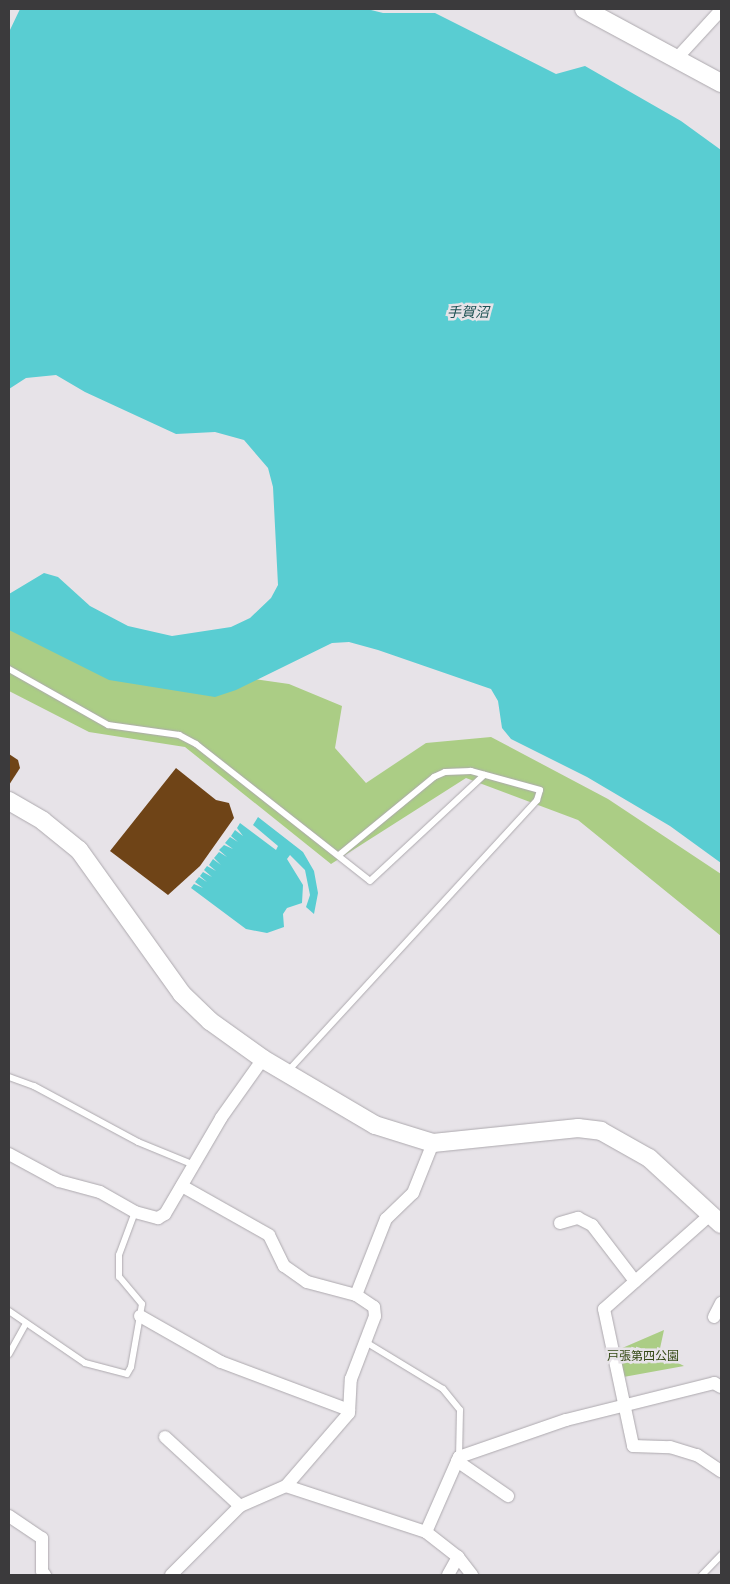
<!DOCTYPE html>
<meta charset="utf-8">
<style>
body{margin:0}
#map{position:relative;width:730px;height:1584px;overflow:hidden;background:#e7e3e8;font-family:"Roboto Condensed","Noto Sans JP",sans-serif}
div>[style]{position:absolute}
.green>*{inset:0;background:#abcd85}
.water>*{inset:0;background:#59cdd2}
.building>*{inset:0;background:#6f4417}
.roads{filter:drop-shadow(0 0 1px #ada9ae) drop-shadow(0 0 1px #ada9ae)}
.lane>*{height:6px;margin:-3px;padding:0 3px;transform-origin:3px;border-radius:3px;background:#fff}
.street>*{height:12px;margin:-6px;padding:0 6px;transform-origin:6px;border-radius:6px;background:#fff}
.secondary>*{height:18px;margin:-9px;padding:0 9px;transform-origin:9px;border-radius:9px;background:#fff}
span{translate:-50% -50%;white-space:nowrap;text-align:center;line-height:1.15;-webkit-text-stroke:5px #e7e3e8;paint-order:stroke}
.park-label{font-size:12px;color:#344915}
.water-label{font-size:14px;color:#1e5153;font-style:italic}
.frame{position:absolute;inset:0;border:10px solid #3b3a3c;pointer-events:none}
</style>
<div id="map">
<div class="green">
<div style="clip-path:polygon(9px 625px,71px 653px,289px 684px,342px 706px,335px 748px,366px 783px,426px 743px,491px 737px,608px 799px,721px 874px,721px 936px,578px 820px,466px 778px,331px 864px,185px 747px,89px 732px,9px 691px)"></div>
<div style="clip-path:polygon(664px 1330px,659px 1353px,684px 1366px,618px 1378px,613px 1352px)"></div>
</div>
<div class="water">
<div style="clip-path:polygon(20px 9px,367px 9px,383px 13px,435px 13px,556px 74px,585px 66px,681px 121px,721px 150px,721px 863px,670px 826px,587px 777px,511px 739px,502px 728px,498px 701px,491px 689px,378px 650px,349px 642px,332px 643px,236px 690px,215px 697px,109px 680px,9px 630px,9px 594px,44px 573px,58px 577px,90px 606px,128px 626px,172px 636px,231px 627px,250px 618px,271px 598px,278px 585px,273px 487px,268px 468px,244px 440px,215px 432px,176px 434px,85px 392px,56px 375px,26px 378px,9px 389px,9px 32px)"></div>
<div style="clip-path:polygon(258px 817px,303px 852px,314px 871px,318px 893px,314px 914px,306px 907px,310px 895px,305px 870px,290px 855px,287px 859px,303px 885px,302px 903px,287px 908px,283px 914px,284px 927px,267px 933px,246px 929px,191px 888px,194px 884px,203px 888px,195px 882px,199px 877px,207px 882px,200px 876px,203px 872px,212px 877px,204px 870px,207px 866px,216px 871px,209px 865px,213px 859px,221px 865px,214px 858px,219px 852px,227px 857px,219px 850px,224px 845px,233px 849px,225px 843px,230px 837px,238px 842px,231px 836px,235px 830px,243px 836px,237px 828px,240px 823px,276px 850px,278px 846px,253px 825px)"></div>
</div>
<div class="building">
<div style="clip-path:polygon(9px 754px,18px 760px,20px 768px,9px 785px)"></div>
<div style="clip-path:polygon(176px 768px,216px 800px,229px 803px,234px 818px,200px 866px,168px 895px,110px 851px)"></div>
</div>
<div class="roads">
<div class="lane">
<div style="left:9px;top:669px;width:114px;rotate:29.5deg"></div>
<div style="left:108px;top:725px;width:72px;rotate:8deg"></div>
<div style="left:179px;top:735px;width:19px;rotate:28deg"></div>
<div style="left:196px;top:744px;width:221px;rotate:38.2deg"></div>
<div style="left:370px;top:881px;width:156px;rotate:-42.9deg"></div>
<div style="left:288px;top:1071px;width:368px;rotate:-47.4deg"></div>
<div style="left:537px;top:800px;width:10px;rotate:-73deg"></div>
<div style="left:540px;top:790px;width:72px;rotate:-164.6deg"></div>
<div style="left:471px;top:771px;width:26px;rotate:178deg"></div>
<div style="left:445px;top:772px;width:12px;rotate:156deg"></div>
<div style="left:434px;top:777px;width:123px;rotate:140.6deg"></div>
<div style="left:9px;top:1077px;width:27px;rotate:20deg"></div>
<div style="left:34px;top:1086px;width:118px;rotate:28.3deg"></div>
<div style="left:138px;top:1142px;width:61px;rotate:22.3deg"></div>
<div style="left:9px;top:1311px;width:92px;rotate:34.4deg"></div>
<div style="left:85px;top:1363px;width:43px;rotate:14.7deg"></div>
<div style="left:127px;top:1374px;width:8px;rotate:-60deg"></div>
<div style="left:131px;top:1367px;width:64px;rotate:-80.1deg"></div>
<div style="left:142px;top:1304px;width:35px;rotate:-130deg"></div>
<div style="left:119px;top:1277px;width:22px;rotate:-90deg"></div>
<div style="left:119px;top:1255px;width:46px;rotate:-69.6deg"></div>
<div style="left:364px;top:1341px;width:92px;rotate:31.3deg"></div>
<div style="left:443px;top:1389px;width:27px;rotate:51deg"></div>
<div style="left:460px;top:1410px;width:47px;rotate:91.2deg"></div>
<div style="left:9px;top:1354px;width:33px;rotate:-61deg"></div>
<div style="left:702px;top:1575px;width:28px;rotate:-46deg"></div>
</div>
<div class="street">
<div style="left:677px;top:58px;width:65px;rotate:-47.5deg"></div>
<div style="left:9px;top:1154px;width:57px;rotate:28.4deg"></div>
<div style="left:59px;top:1181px;width:42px;rotate:15deg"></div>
<div style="left:100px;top:1192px;width:40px;rotate:29.7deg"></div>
<div style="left:135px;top:1212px;width:24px;rotate:15deg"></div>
<div style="left:158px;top:1218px;width:8px;rotate:-30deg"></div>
<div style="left:165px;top:1214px;width:111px;rotate:-59.7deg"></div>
<div style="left:221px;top:1118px;width:72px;rotate:-54.6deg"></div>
<div style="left:711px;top:1214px;width:143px;rotate:138.4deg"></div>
<div style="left:604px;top:1309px;width:140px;rotate:78deg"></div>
<div style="left:633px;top:1446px;width:37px;rotate:2deg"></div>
<div style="left:670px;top:1447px;width:28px;rotate:17deg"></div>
<div style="left:697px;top:1455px;width:29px;rotate:34deg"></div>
<div style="left:560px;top:1223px;width:19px;rotate:-16deg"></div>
<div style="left:578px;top:1218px;width:16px;rotate:27deg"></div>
<div style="left:592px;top:1225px;width:71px;rotate:52.5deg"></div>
<div style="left:356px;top:1295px;width:82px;rotate:-68.5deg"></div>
<div style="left:386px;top:1219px;width:37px;rotate:-44deg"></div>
<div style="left:413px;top:1193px;width:54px;rotate:-68.2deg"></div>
<div style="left:140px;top:1316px;width:93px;rotate:29.6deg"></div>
<div style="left:221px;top:1362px;width:137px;rotate:20.6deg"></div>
<div style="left:714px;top:1317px;width:16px;rotate:-63deg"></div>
<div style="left:165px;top:1437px;width:102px;rotate:42.6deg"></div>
<div style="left:457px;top:1461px;width:62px;rotate:34.5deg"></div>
<div style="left:286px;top:1486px;width:147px;rotate:18.2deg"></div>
<div style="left:426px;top:1532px;width:41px;rotate:38deg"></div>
<div style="left:458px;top:1557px;width:23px;rotate:52deg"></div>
<div style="left:9px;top:1516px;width:40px;rotate:34deg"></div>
<div style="left:42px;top:1538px;width:33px;rotate:90deg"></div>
<div style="left:42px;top:1571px;width:5px;rotate:53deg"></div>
<div style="left:426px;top:1532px;width:82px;rotate:-66.3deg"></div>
<div style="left:459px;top:1457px;width:113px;rotate:-19.1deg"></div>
<div style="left:566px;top:1420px;width:153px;rotate:-14deg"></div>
<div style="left:714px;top:1383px;width:8px;rotate:30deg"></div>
<div style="left:171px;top:1575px;width:98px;rotate:-45deg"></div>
<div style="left:240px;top:1506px;width:50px;rotate:-23.5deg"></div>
<div style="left:286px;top:1486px;width:96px;rotate:-49.2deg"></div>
<div style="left:349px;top:1413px;width:34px;rotate:-87deg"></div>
<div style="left:351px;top:1379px;width:67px;rotate:-69.1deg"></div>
<div style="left:375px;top:1316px;width:9px;rotate:-96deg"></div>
<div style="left:374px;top:1307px;width:22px;rotate:-146deg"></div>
<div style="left:356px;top:1295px;width:51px;rotate:-165.1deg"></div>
<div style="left:307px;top:1282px;width:28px;rotate:-145deg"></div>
<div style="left:284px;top:1266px;width:34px;rotate:-116deg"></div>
<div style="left:269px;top:1235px;width:100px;rotate:-150.6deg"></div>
<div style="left:448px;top:1575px;width:21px;rotate:-61deg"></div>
</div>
<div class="secondary">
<div style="left:584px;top:9px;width:156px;rotate:28.4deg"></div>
<div style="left:9px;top:801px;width:39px;rotate:30deg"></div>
<div style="left:43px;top:821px;width:46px;rotate:38.9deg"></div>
<div style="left:79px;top:850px;width:177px;rotate:54.4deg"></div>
<div style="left:182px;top:994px;width:39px;rotate:44deg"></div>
<div style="left:210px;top:1021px;width:65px;rotate:35.6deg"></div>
<div style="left:263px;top:1059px;width:130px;rotate:30.5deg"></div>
<div style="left:375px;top:1125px;width:61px;rotate:17.2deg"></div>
<div style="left:433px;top:1143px;width:146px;rotate:-5.9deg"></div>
<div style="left:578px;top:1128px;width:23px;rotate:7deg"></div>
<div style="left:601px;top:1131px;width:55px;rotate:29.4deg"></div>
<div style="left:649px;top:1158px;width:98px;rotate:42.5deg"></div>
</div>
</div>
<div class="park-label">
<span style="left:643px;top:1357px">戸張第四公園</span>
</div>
<div class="water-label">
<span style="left:468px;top:312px">手賀沼</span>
</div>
<div class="frame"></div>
</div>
